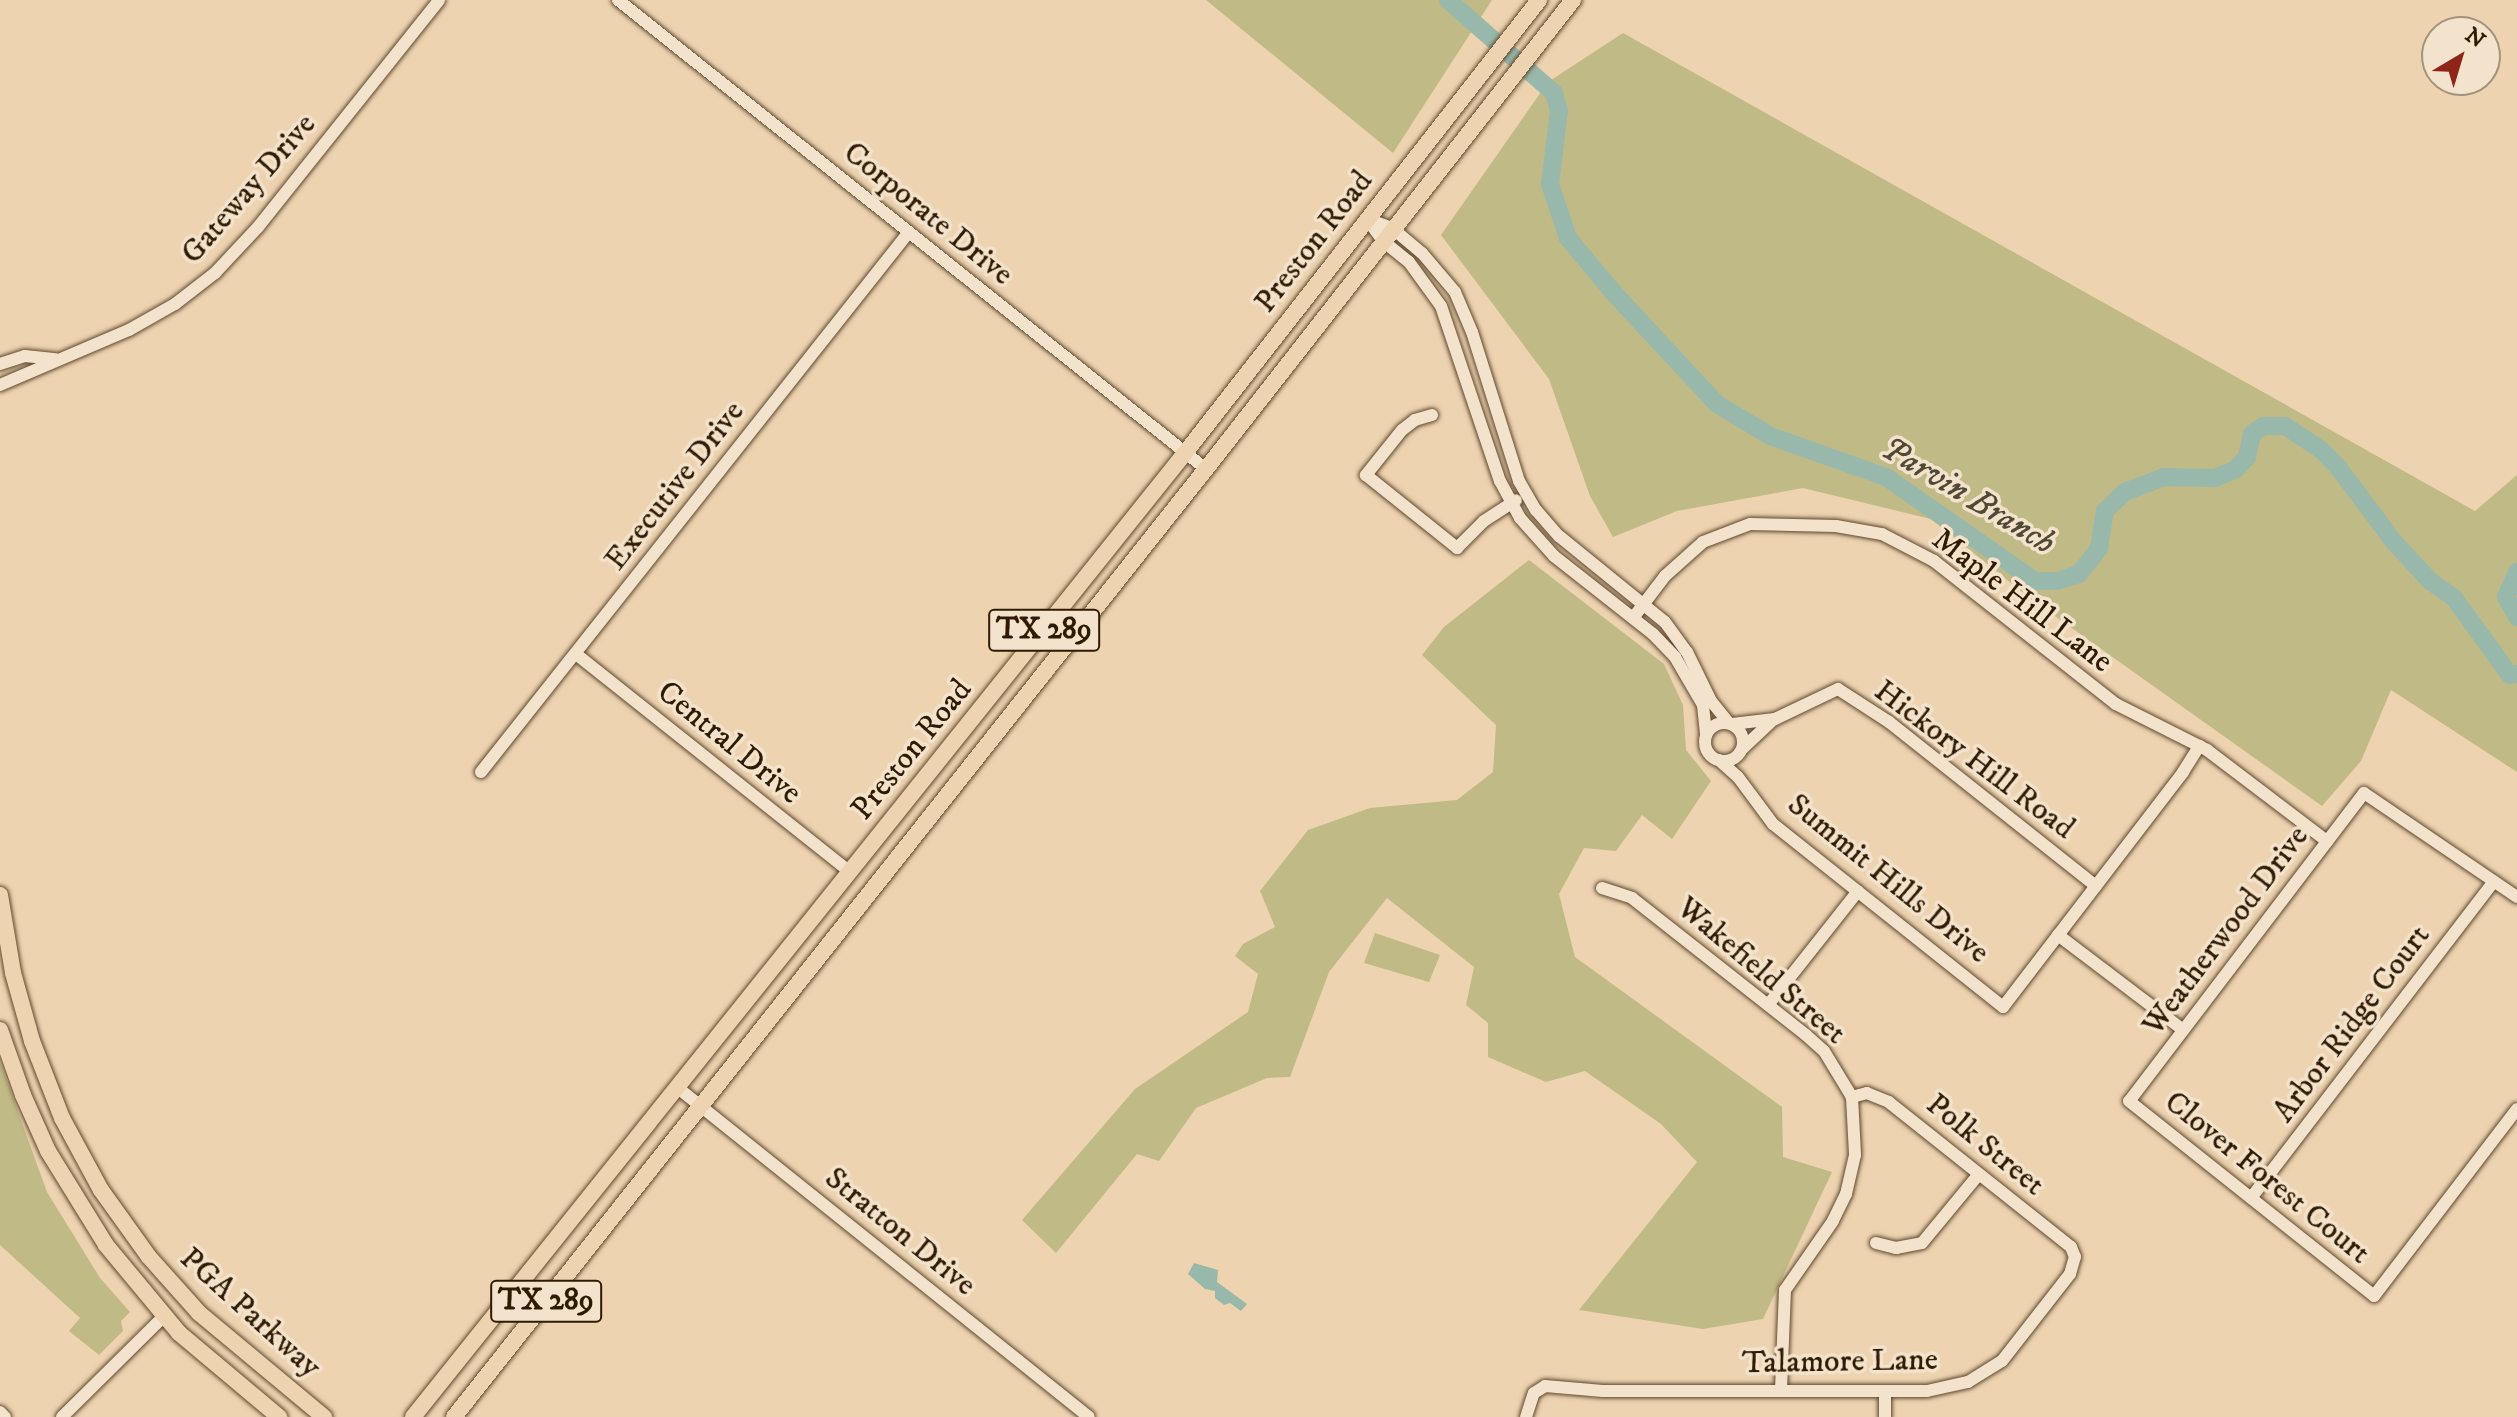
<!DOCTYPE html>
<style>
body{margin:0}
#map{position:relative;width:2517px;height:1417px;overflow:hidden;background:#edd3b0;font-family:"IM FELL DW Pica",serif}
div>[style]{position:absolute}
.green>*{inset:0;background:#c0ba86}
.water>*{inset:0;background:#99b8ac}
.river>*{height:18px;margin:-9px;padding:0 9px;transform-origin:9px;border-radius:9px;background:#99b8ac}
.roads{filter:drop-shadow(0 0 2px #5f482d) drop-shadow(0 0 2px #5f482d)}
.minor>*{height:12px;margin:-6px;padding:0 6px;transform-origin:6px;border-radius:6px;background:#f3e2cc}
.minor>.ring{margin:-6px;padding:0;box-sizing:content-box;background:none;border:12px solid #f3e2cc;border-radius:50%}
.major>*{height:16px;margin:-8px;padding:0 8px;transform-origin:8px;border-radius:8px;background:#edd3b0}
span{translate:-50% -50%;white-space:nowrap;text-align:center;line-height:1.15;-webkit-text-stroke:7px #f3e2cc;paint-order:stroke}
.shield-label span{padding:2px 6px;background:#f3e2cc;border:2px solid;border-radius:6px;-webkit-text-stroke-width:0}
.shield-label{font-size:30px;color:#301a01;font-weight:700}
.street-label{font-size:32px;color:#301a01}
.water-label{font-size:34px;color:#504934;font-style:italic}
.north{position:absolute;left:2421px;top:16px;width:80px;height:80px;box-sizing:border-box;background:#f3e2cc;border:2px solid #a5927b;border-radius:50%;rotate:38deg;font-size:22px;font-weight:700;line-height:32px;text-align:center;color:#301a01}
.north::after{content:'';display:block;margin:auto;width:28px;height:36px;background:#8f2418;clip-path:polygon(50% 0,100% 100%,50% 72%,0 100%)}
</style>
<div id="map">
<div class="green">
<div style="clip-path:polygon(1206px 0,1492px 0,1393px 153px)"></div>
<div style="clip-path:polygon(1623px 33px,2475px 511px,2517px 475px,2517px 772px,2391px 690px,2361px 761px,2322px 806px,2031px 599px,1931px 519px,1803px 488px,1677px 511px,1613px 537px,1590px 496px,1549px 379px,1441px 235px,1548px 82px)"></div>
<div style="clip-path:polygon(1529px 560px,1664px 664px,1683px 705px,1686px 750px,1711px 781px,1672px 839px,1642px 815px,1616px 851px,1584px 848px,1559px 894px,1575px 957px,1782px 1107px,1783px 1157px,1832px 1172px,1763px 1319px,1703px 1329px,1579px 1310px,1697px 1162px,1661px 1124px,1585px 1071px,1546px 1082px,1488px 1057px,1488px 1023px,1466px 1005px,1474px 967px,1387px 898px,1329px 972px,1290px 1077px,1267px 1078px,1196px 1108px,1159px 1161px,1137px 1154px,1056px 1253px,1022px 1220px,1135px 1089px,1248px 1012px,1258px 974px,1235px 956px,1243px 944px,1275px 927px,1260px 891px,1308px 830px,1370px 808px,1457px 800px,1493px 772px,1496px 725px,1422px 655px,1444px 627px)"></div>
<div style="clip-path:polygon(1375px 933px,1440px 955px,1429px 982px,1364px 963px)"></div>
<div style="clip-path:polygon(0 1062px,47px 1192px,100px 1278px,130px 1312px,121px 1321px,123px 1331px,99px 1355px,69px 1331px,80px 1318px,0 1245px)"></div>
</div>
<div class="water">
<div style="clip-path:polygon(1194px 1263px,1218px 1270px,1217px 1282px,1247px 1304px,1241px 1311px,1230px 1303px,1224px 1305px,1215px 1298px,1215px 1291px,1205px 1289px,1188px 1274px)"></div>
</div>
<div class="river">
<div style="left:1448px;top:0;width:141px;rotate:41.3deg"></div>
<div style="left:1554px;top:93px;width:19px;rotate:74deg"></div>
<div style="left:1559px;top:111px;width:74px;rotate:97deg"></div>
<div style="left:1550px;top:184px;width:57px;rotate:71.6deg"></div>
<div style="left:1568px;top:238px;width:69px;rotate:50.3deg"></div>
<div style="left:1612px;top:291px;width:154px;rotate:47.1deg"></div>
<div style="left:1717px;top:404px;width:62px;rotate:31.1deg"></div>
<div style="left:1770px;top:436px;width:123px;rotate:19.5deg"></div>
<div style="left:1886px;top:477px;width:182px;rotate:34.9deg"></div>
<div style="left:2035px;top:581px;width:22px"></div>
<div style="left:2057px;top:581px;width:23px;rotate:-18deg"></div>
<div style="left:2079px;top:574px;width:33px;rotate:-52deg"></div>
<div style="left:2099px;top:548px;width:37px;rotate:-81deg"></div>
<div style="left:2105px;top:511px;width:28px;rotate:-44deg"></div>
<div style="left:2125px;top:492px;width:42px;rotate:-21deg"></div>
<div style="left:2164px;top:477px;width:51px;rotate:1.1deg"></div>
<div style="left:2215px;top:478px;width:23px;rotate:-23deg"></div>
<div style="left:2236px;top:469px;width:16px;rotate:-47deg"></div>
<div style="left:2247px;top:457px;width:24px;rotate:-78deg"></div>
<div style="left:2252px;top:434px;width:14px;rotate:-36deg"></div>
<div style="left:2263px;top:426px;width:22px"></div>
<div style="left:2285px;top:426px;width:42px;rotate:33.3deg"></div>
<div style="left:2320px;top:449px;width:25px;rotate:45deg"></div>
<div style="left:2338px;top:467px;width:94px;rotate:53.3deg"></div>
<div style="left:2394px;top:542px;width:53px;rotate:47.3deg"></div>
<div style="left:2430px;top:581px;width:29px;rotate:35deg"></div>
<div style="left:2454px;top:598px;width:95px;rotate:54deg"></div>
<div style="left:2510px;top:675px;width:7px;rotate:-8deg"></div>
<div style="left:2517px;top:572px;width:27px;rotate:114deg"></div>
<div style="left:2506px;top:597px;width:23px;rotate:61deg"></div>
</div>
<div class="roads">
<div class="minor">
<div style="left:618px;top:0;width:752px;rotate:38.58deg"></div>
<div style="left:1367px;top:219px;width:27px;rotate:20deg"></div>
<div style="left:1392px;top:228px;width:39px;rotate:40deg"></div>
<div style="left:1422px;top:253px;width:51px;rotate:49.8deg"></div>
<div style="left:1455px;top:292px;width:43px;rotate:67deg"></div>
<div style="left:1472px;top:332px;width:156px;rotate:72.5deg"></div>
<div style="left:1519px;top:481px;width:34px;rotate:60deg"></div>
<div style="left:1536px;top:510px;width:35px;rotate:49deg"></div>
<div style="left:1559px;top:536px;width:136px;rotate:39.1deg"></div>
<div style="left:1665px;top:622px;width:37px;rotate:54deg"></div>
<div style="left:1687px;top:652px;width:55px;rotate:63.9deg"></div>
<div style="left:1711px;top:701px;width:28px;rotate:51deg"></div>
<div style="left:1367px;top:219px;width:27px;rotate:54deg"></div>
<div style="left:1383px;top:241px;width:33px;rotate:39deg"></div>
<div style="left:1409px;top:262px;width:54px;rotate:54deg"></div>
<div style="left:1441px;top:306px;width:185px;rotate:71.4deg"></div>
<div style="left:1500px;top:481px;width:42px;rotate:61.6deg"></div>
<div style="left:1520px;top:518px;width:51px;rotate:48.2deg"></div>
<div style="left:1554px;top:556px;width:126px;rotate:38.2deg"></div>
<div style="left:1653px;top:634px;width:32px;rotate:46deg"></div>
<div style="left:1675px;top:657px;width:56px;rotate:59.7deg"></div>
<div style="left:1703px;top:705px;width:30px;rotate:84deg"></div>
<div style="left:0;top:364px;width:26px;rotate:-18deg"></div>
<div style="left:25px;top:356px;width:31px;rotate:6deg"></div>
<div style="left:0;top:385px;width:140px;rotate:-23.1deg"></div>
<div style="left:129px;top:330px;width:53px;rotate:-29.5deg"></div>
<div style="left:175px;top:304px;width:51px;rotate:-37.8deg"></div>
<div style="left:215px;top:273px;width:63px;rotate:-46.9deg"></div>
<div style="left:258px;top:227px;width:290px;rotate:-51.4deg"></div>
<div style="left:1432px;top:415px;width:18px;rotate:164deg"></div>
<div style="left:1415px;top:420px;width:16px;rotate:142deg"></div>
<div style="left:1402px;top:430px;width:58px;rotate:128.7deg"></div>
<div style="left:1366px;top:475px;width:117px;rotate:38.7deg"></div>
<div style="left:1457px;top:548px;width:38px;rotate:-45deg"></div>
<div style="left:1484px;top:521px;width:38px;rotate:-33deg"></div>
<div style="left:1633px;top:618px;width:53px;rotate:-52.7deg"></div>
<div style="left:1665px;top:576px;width:51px;rotate:-41.8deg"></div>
<div style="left:1703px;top:542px;width:50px;rotate:-21deg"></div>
<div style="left:1750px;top:524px;width:86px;rotate:1.3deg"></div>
<div style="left:1836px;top:526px;width:47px;rotate:9.9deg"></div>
<div style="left:1882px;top:534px;width:59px;rotate:27.4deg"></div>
<div style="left:1934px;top:561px;width:231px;rotate:38.2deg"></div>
<div style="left:2116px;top:704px;width:102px;rotate:26.8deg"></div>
<div style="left:2207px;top:750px;width:151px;rotate:37.2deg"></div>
<div style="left:576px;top:654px;width:350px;rotate:38.5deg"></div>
<div class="ring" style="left:1705px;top:723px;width:26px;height:26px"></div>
<div style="left:1732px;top:724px;width:43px;rotate:-6.6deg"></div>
<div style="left:1775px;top:719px;width:70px;rotate:-25.5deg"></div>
<div style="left:1838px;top:689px;width:61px;rotate:32.9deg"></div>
<div style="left:1889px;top:722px;width:264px;rotate:38.4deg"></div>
<div style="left:1743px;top:748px;width:40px;rotate:-43deg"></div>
<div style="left:1719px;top:760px;width:25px;rotate:42deg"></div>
<div style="left:1738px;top:777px;width:59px;rotate:53.3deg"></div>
<div style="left:1773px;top:824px;width:294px;rotate:38.5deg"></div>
<div style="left:2003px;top:1007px;width:296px;rotate:-52.5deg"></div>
<div style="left:2183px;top:772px;width:31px;rotate:-58deg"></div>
<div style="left:481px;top:772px;width:689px;rotate:-51.6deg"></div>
<div style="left:1602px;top:888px;width:32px;rotate:18deg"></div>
<div style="left:1632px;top:898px;width:221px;rotate:38.2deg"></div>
<div style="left:1806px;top:1035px;width:24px;rotate:42deg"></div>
<div style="left:1824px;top:1051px;width:54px;rotate:58.7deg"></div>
<div style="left:1852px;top:1097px;width:58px;rotate:87deg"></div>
<div style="left:1855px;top:1155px;width:40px;rotate:103deg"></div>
<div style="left:1846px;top:1194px;width:30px;rotate:116deg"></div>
<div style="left:1833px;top:1221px;width:84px;rotate:124.8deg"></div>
<div style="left:1785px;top:1290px;width:100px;rotate:92.3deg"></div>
<div style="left:2517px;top:897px;width:185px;rotate:-145.8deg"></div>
<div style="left:2364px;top:793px;width:387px;rotate:127.3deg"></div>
<div style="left:2129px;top:1101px;width:313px;rotate:38.5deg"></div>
<div style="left:2374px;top:1296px;width:235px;rotate:-52.6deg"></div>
<div style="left:2058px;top:935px;width:157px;rotate:37.2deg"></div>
<div style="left:1768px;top:1005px;width:145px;rotate:-51.7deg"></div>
<div style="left:678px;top:1088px;width:526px;rotate:38.68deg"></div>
<div style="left:2251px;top:1198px;width:399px;rotate:-52.5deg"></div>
<div style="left:1876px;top:1243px;width:21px;rotate:14deg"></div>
<div style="left:1896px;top:1248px;width:26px;rotate:-11deg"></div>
<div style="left:1922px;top:1243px;width:89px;rotate:-50.4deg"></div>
<div style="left:0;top:1412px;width:7px;rotate:45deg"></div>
<div style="left:62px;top:1417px;width:144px;rotate:-44.7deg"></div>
<div style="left:1526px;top:1417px;width:25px;rotate:-72deg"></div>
<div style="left:1534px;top:1393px;width:13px;rotate:-32deg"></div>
<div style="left:1545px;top:1386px;width:58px;rotate:4.9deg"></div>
<div style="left:1603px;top:1391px;width:324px"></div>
<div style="left:1927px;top:1391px;width:42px;rotate:-12.4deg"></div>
<div style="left:1968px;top:1382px;width:40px;rotate:-32deg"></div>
<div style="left:2002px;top:1361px;width:110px;rotate:-52deg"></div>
<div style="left:2070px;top:1274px;width:18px;rotate:-74deg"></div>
<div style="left:2075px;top:1257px;width:11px;rotate:-112deg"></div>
<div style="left:2071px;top:1247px;width:233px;rotate:-141.5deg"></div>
<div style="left:1889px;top:1102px;width:24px;rotate:-158deg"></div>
<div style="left:1867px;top:1093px;width:16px;rotate:165deg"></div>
<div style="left:1885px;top:1417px;width:26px;rotate:-90deg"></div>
</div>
<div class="major">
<div style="left:0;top:895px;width:79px;rotate:80.5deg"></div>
<div style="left:13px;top:973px;width:71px;rotate:74.4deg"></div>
<div style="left:32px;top:1041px;width:83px;rotate:68.7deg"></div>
<div style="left:62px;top:1118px;width:82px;rotate:61.6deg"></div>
<div style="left:101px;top:1190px;width:82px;rotate:54.4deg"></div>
<div style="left:149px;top:1257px;width:75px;rotate:48.2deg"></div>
<div style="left:199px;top:1313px;width:163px;rotate:39.8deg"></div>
<div style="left:0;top:1030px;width:69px;rotate:70.5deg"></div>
<div style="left:23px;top:1095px;width:61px;rotate:65.9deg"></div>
<div style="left:48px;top:1151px;width:110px;rotate:58.3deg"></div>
<div style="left:106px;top:1245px;width:114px;rotate:50.3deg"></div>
<div style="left:179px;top:1333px;width:131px;rotate:40deg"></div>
<div style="left:413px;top:1417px;width:1235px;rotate:-51.31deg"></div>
<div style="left:1185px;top:453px;width:575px;rotate:-51.99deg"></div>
<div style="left:454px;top:1417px;width:1210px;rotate:-51.58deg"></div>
<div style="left:1206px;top:469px;width:596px;rotate:-51.96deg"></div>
</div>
</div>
<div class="shield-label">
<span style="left:1044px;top:630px">TX 289</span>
<span style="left:546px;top:1301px">TX 289</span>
</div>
<div class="street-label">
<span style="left:249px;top:189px;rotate:-49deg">Gateway Drive</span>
<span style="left:928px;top:214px;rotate:39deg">Corporate Drive</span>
<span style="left:1314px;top:242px;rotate:-52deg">Preston Road</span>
<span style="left:675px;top:486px;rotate:-52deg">Executive Drive</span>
<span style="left:2022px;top:601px;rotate:37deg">Maple Hill Lane</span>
<span style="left:729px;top:743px;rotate:39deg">Central Drive</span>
<span style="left:912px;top:750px;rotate:-51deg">Preston Road</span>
<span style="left:1974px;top:760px;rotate:37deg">Hickory Hill Road</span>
<span style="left:1888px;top:879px;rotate:39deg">Summit Hills Drive</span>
<span style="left:2226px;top:931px;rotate:-53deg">Weatherwood Drive</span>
<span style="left:1761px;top:971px;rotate:40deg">Wakefield Street</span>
<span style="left:2352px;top:1024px;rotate:-53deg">Arbor Ridge Court</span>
<span style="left:1985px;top:1145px;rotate:39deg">Polk Street</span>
<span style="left:2267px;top:1178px;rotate:39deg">Clover Forest Court</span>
<span style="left:900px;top:1232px;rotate:39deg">Stratton Drive</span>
<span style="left:250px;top:1313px;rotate:42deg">PGA Parkway</span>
<span style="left:1840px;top:1362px;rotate:-1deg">Talamore Lane</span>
</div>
<div class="water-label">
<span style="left:1968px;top:496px;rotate:31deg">Parvin Branch</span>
</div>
<div class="north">N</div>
</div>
